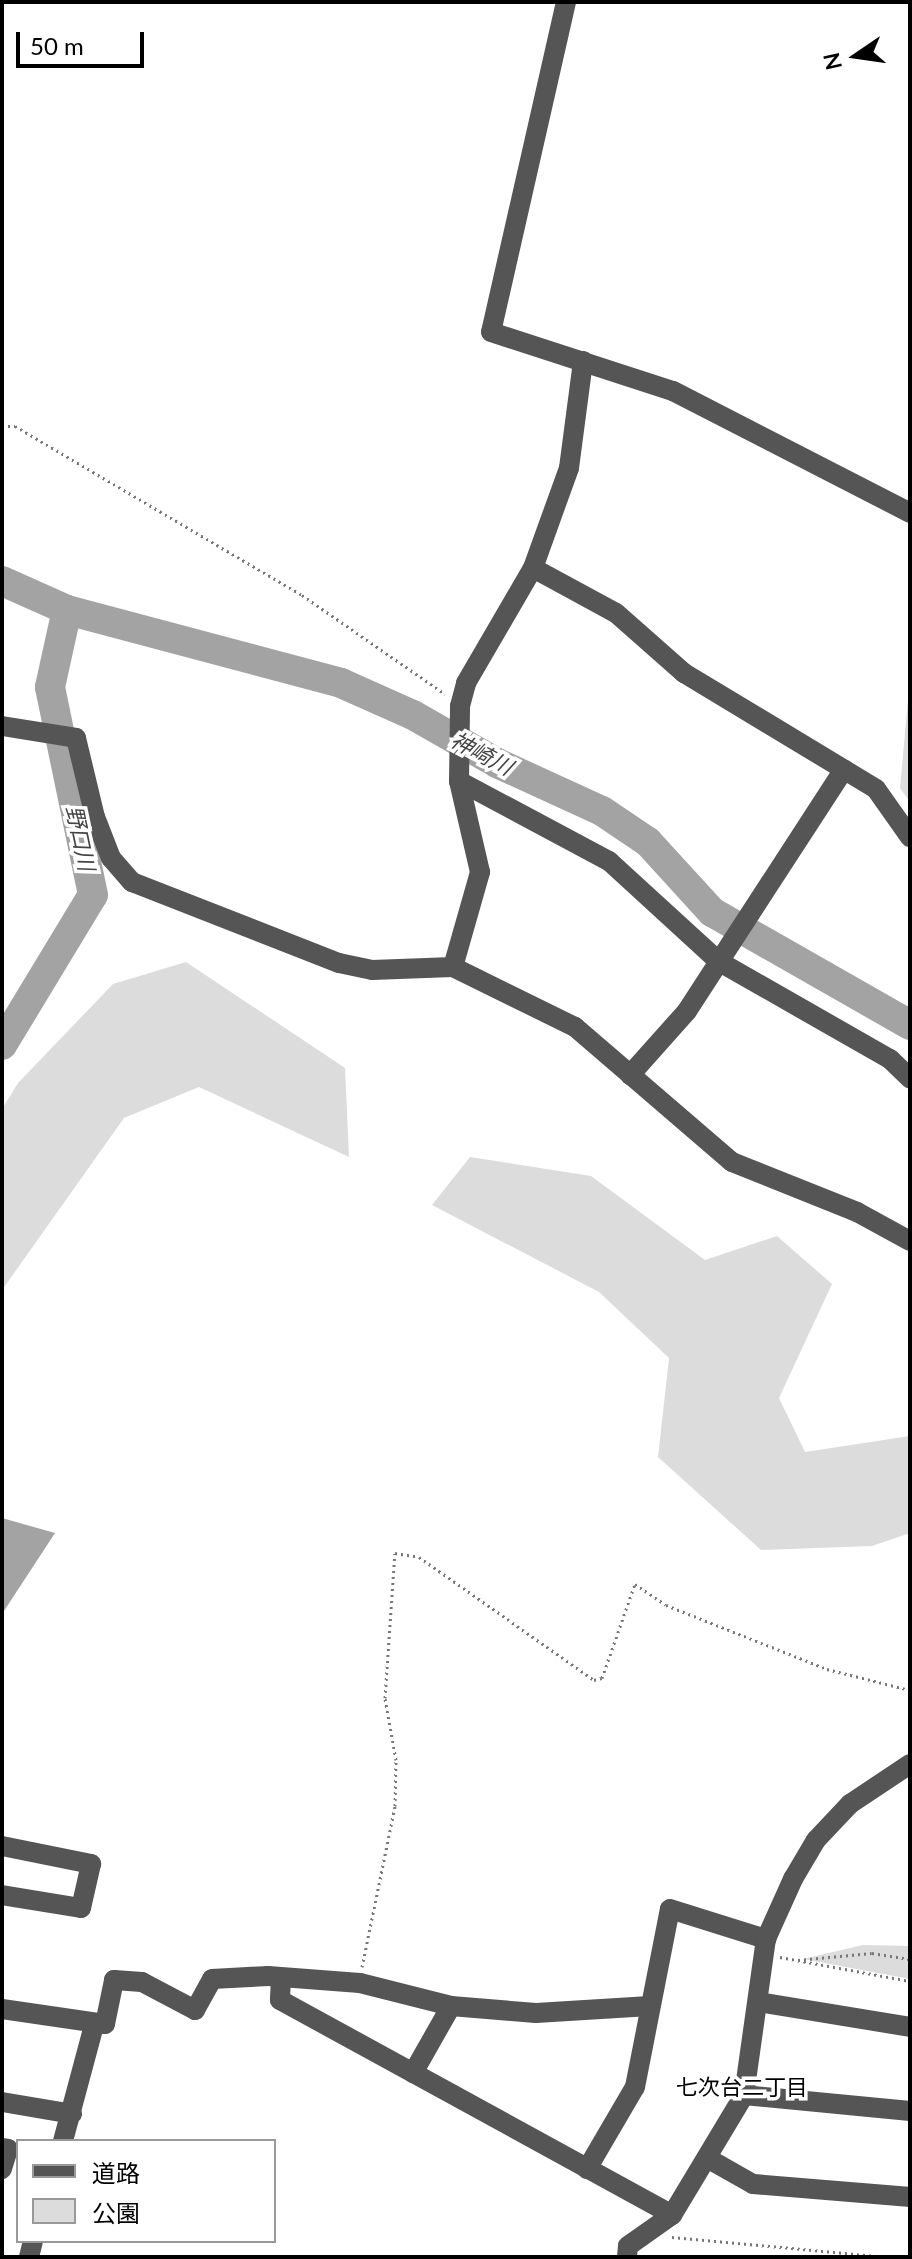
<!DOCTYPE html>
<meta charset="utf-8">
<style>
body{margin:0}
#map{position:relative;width:912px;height:2259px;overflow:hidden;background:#fff;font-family:Lato,"Noto Sans JP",sans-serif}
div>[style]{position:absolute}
.green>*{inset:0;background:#dcdcdc}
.water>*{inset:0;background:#a3a3a3}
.river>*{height:30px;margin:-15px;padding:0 15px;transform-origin:15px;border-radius:15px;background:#a3a3a3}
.path>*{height:3px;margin-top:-1.5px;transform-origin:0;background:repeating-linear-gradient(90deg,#777 0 2px,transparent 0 6px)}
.minor>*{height:20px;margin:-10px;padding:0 10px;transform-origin:10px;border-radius:10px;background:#555}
span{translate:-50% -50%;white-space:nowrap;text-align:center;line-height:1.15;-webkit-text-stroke:7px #fff;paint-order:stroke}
.water-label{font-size:22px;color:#444;font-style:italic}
.neighbourhood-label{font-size:22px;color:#000}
.frame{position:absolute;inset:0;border:4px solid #000;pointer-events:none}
.legend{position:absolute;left:16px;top:2139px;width:260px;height:104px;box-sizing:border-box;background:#fff;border:2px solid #999;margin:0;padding:10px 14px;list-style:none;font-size:24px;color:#000}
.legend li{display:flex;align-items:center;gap:16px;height:40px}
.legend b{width:40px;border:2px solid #999}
.north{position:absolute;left:816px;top:16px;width:80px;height:80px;-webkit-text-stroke:6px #fff;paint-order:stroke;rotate:257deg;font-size:22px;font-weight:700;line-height:32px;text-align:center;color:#000}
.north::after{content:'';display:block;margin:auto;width:28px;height:36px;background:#000;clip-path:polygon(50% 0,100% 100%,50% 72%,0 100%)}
.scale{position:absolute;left:16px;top:32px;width:128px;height:36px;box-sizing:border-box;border:4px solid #000;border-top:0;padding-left:10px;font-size:24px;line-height:28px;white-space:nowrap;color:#000;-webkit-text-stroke:6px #fff;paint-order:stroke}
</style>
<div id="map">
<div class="green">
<div style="clip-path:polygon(910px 678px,910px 802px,900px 788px)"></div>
<div style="clip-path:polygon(186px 962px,345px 1068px,349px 1157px,199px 1087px,124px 1118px,2px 1290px,2px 1109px,18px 1083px,113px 984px)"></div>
<div style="clip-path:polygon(470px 1157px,591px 1176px,705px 1260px,777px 1236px,832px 1284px,779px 1398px,805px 1452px,910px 1436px,910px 1533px,872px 1546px,761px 1550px,658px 1457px,669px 1358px,599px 1292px,432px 1205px)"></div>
<div style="clip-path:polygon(863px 1945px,910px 1946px,910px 1979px,803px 1959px)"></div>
</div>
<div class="water">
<div style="clip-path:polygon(2px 1518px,55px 1533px,2px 1614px)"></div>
</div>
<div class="river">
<div style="left:2px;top:581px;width:71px;rotate:24deg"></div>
<div style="left:67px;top:610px;width:284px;rotate:14.9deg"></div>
<div style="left:341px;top:683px;width:79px;rotate:24deg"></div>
<div style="left:413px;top:715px;width:97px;rotate:29.7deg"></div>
<div style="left:497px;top:763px;width:115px;rotate:24.6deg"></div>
<div style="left:602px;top:811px;width:55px;rotate:34deg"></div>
<div style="left:648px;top:842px;width:95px;rotate:47.6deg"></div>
<div style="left:712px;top:912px;width:228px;rotate:29.7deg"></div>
<div style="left:2px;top:1045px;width:175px;rotate:-58.8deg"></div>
<div style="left:93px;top:895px;width:212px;rotate:-101.7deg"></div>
<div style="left:50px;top:687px;width:79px;rotate:-77.6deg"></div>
</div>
<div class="path">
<div style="left:2px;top:426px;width:13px"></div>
<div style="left:15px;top:426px;width:333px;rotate:30.5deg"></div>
<div style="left:302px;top:595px;width:174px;rotate:34.7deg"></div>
<div style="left:780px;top:1957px;width:132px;rotate:10.5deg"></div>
<div style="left:798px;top:1960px;width:74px;rotate:-5.4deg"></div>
<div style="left:872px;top:1953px;width:38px;rotate:9deg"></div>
<div style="left:362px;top:1967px;width:164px;rotate:-78.4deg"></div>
<div style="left:395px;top:1806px;width:46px;rotate:-88.8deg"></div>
<div style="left:396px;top:1760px;width:63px;rotate:-100.1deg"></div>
<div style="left:385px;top:1698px;width:145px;rotate:-86.1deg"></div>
<div style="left:395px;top:1553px;width:24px;rotate:9deg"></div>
<div style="left:419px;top:1557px;width:214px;rotate:35.1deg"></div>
<div style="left:594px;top:1680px;width:8px;rotate:-14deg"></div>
<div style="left:602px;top:1678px;width:100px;rotate:-70.7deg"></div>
<div style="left:635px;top:1584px;width:37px;rotate:34deg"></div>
<div style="left:666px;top:1605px;width:173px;rotate:21.7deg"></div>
<div style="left:827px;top:1669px;width:86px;rotate:14.2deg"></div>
<div style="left:672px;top:2237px;width:216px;rotate:5.3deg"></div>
</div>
<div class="minor">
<div style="left:566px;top:2px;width:338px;rotate:102.8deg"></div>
<div style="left:491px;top:332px;width:191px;rotate:18deg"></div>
<div style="left:673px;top:391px;width:267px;rotate:27.2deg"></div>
<div style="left:533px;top:568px;width:94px;rotate:28.5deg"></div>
<div style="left:616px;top:613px;width:91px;rotate:41.4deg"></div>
<div style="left:684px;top:673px;width:224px;rotate:31.1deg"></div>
<div style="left:876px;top:789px;width:59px;rotate:54.7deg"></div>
<div style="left:2px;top:726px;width:75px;rotate:9.2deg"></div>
<div style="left:76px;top:738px;width:81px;rotate:76.5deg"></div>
<div style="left:95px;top:817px;width:44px;rotate:68.7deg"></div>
<div style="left:111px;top:858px;width:32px;rotate:49deg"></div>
<div style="left:132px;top:882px;width:222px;rotate:21.4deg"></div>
<div style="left:339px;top:963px;width:34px;rotate:12deg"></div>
<div style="left:372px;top:970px;width:81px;rotate:-2.1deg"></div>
<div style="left:453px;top:967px;width:136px;rotate:26.2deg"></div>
<div style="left:575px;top:1027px;width:207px;rotate:40.7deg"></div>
<div style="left:732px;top:1162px;width:135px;rotate:21.8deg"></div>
<div style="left:857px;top:1212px;width:60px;rotate:28.7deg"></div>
<div style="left:459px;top:781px;width:170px;rotate:28.1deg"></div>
<div style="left:609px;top:861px;width:148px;rotate:42.5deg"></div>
<div style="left:718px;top:961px;width:198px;rotate:29.7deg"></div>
<div style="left:890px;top:1059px;width:28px;rotate:44deg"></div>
<div style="left:453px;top:967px;width:99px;rotate:-74.1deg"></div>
<div style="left:480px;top:872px;width:93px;rotate:-103deg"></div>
<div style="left:459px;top:781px;width:75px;rotate:-89.2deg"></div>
<div style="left:460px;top:706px;width:24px;rotate:-75deg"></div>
<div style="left:466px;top:683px;width:133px;rotate:-59.8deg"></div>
<div style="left:533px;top:568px;width:106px;rotate:-70.2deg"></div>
<div style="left:569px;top:468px;width:108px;rotate:-82.5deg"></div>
<div style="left:630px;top:1075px;width:86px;rotate:-48.3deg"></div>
<div style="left:687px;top:1011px;width:288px;rotate:-57deg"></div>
<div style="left:2px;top:1846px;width:91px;rotate:11.4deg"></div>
<div style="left:91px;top:1864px;width:45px;rotate:102.8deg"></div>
<div style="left:81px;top:1908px;width:80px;rotate:-170.7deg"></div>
<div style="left:281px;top:1979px;width:21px;rotate:93deg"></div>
<div style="left:280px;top:2000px;width:447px;rotate:28.7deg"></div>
<div style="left:758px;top:2002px;width:154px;rotate:9.3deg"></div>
<div style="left:2px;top:2009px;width:104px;rotate:8.3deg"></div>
<div style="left:105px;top:2024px;width:45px;rotate:-78.4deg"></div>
<div style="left:114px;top:1980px;width:28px;rotate:4deg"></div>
<div style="left:142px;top:1982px;width:60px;rotate:27.8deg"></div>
<div style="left:195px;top:2010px;width:35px;rotate:-61deg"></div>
<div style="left:212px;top:1979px;width:56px;rotate:-3.1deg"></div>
<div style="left:268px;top:1976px;width:92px;rotate:4.4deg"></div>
<div style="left:360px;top:1983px;width:94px;rotate:14.2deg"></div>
<div style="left:451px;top:2006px;width:85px;rotate:4.7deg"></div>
<div style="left:536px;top:2013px;width:114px;rotate:-3.5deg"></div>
<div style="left:413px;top:2073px;width:77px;rotate:-60.4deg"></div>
<div style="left:744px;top:2095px;width:167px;rotate:5.5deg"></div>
<div style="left:2px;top:2102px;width:71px;rotate:9.7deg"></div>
<div style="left:63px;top:2141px;width:120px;rotate:-75deg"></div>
<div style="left:2px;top:2148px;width:6px;rotate:9deg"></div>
<div style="left:8px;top:2149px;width:21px;rotate:107deg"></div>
<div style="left:707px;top:2158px;width:53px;rotate:29.5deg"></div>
<div style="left:753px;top:2184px;width:158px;rotate:4.7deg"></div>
<div style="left:587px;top:2169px;width:95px;rotate:-59.7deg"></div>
<div style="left:635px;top:2087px;width:181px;rotate:-78.9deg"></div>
<div style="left:670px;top:1909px;width:101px;rotate:17.4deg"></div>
<div style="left:29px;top:2257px;width:16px;rotate:-76deg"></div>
<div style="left:627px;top:2257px;width:11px;rotate:-85deg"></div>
<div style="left:628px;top:2246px;width:54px;rotate:-35.2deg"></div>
<div style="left:672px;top:2215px;width:140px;rotate:-59deg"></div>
<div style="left:744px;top:2095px;width:158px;rotate:-82deg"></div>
<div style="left:766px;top:1939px;width:66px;rotate:-65.8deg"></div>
<div style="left:793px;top:1879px;width:45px;rotate:-59.5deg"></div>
<div style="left:816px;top:1840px;width:50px;rotate:-46.6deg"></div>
<div style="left:850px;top:1804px;width:72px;rotate:-33.7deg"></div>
</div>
<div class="water-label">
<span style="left:482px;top:753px;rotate:28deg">神崎川</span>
<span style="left:81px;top:838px;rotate:78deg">野口川</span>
</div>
<div class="neighbourhood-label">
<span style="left:742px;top:2087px">七次台二丁目</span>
</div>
<div class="frame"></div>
<ul class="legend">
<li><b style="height:10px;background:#555"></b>道路</li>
<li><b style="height:22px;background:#dcdcdc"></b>公園</li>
</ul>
<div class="north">N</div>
<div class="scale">50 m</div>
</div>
